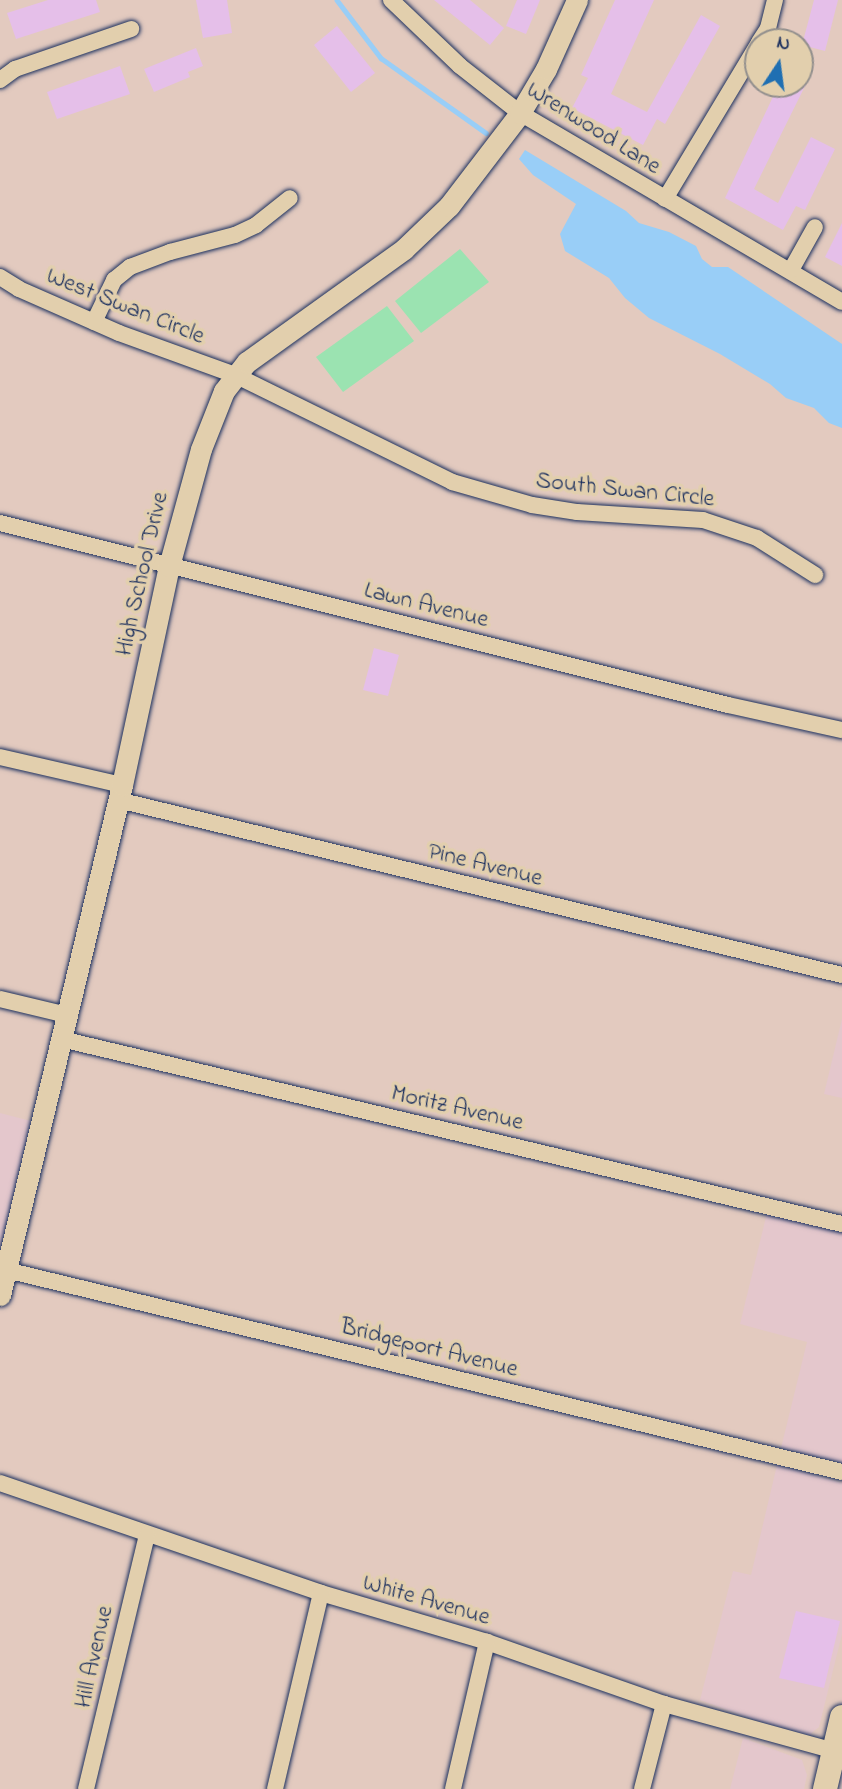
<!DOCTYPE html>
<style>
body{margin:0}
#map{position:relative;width:842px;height:1789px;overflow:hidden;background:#e3cabf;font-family:"Indie Flower",sans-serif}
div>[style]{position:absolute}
.built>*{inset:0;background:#e4c7cc}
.green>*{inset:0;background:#9be3b1}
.water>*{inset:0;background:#99cef7}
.stream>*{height:4.5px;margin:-2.25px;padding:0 2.25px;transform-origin:2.25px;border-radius:2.25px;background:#99cef7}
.building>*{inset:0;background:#e5bfe9}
.roads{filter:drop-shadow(0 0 2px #1b2f5e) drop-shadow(0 0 2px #1b2f5e)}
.street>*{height:16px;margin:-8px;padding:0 8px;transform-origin:8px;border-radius:8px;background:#e2cfad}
.secondary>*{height:21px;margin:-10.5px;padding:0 10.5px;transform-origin:10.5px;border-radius:10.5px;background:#e2cfad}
.primary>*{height:24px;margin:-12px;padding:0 12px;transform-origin:12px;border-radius:12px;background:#e2cfad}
span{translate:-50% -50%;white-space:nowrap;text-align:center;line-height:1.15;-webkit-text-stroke:7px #e2cfad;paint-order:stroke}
.street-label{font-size:24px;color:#1b2f5e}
.north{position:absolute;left:744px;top:28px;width:70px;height:70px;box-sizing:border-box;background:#e2cfad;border:2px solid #928f8d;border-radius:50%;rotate:13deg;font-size:19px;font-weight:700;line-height:28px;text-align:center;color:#1b2f5e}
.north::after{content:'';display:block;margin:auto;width:24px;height:32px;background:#1f6fb2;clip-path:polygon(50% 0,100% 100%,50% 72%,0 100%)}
</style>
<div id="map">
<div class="built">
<div style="clip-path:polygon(842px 1019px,842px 1098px,824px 1094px)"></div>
<div style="clip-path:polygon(0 1113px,31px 1121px,0 1249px)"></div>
<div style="clip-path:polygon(767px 1213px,842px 1232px,842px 1463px,781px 1448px,807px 1342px,740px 1324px)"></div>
<div style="clip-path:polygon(777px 1465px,842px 1483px,842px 1634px,819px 1727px,809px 1735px,795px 1734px,700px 1700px,733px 1571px,751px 1575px)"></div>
<div style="clip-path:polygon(743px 1738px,802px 1760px,807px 1775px,804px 1789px,730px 1789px)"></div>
</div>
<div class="green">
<div style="clip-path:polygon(460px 249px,489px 282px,421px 333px,395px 301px)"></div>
<div style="clip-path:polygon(387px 306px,414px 341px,343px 392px,316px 357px)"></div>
</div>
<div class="water">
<div style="clip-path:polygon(525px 150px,626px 211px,639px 223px,669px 232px,696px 246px,702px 259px,712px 267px,728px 267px,842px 344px,842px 428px,829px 423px,814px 408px,786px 398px,770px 384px,720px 354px,649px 318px,625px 298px,609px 278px,565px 251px,560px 234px,576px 204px,533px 175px,519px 159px)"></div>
</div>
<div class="stream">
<div style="left:337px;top:0;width:73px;rotate:52.8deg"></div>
<div style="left:381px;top:58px;width:129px;rotate:35.5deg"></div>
</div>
<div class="building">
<div style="clip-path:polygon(48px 0,96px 0,100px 12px,16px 39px,7px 13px)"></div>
<div style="clip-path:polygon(196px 0,227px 0,232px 33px,203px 38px)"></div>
<div style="clip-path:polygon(434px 0,470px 0,504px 28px,490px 45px)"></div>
<div style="clip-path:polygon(517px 0,540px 0,526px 34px,506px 26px)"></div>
<div style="clip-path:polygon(615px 0,654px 0,611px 94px,647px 112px,701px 15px,720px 26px,665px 124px,657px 119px,643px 145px,572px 108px,588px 78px,581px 75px)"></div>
<div style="clip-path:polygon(814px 0,838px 0,825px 51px,802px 45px)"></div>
<div style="clip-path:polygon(337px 26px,375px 73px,351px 92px,314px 45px)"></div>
<div style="clip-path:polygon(196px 48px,203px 66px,188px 72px,190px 77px,154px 92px,144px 69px)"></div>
<div style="clip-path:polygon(120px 66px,130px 94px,57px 119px,47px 92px)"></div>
<div style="clip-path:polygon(779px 84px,806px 84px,754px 189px,778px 203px,811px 137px,835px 149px,805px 210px,796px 206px,783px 230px,725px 198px)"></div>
<div style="clip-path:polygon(842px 223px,842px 266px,825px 257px)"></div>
<div style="clip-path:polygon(374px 648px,399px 655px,388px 696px,363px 690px)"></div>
<div style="clip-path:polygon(796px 1611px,840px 1621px,824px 1688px,779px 1678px)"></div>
</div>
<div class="roads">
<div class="street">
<div style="left:391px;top:0;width:95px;rotate:43.7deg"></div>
<div style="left:460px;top:66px;width:76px;rotate:38.1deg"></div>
<div style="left:520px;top:113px;width:373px;rotate:30.4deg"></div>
<div style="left:759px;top:42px;width:17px;rotate:-57deg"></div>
<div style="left:768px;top:28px;width:29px;rotate:-76deg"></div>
<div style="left:0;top:80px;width:19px;rotate:-36deg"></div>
<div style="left:15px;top:69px;width:123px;rotate:-19deg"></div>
<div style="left:665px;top:199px;width:181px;rotate:-59deg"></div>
<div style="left:791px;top:270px;width:49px;rotate:-60.8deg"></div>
<div style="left:0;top:277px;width:22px;rotate:32deg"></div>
<div style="left:19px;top:289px;width:109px;rotate:23.7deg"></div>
<div style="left:119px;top:333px;width:123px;rotate:19.9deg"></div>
<div style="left:235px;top:375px;width:242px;rotate:26.2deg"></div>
<div style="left:452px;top:482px;width:83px;rotate:16deg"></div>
<div style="left:532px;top:505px;width:46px;rotate:8.8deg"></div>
<div style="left:577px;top:512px;width:126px;rotate:3.6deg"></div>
<div style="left:703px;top:520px;width:57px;rotate:18.4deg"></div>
<div style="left:757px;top:538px;width:69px;rotate:32.5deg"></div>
<div style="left:94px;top:322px;width:47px;rotate:-64.5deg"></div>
<div style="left:114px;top:280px;width:21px;rotate:-39deg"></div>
<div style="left:130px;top:267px;width:43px;rotate:-20.6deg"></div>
<div style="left:170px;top:252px;width:67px;rotate:-14.7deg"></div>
<div style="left:235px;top:235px;width:23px;rotate:-25deg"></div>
<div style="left:256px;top:225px;width:43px;rotate:-38.5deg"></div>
<div style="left:0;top:523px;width:750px;rotate:14.04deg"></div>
<div style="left:728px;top:705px;width:117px;rotate:12.4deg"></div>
<div style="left:0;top:757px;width:125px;rotate:12.9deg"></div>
<div style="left:118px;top:800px;width:745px;rotate:13.59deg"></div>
<div style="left:0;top:999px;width:69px;rotate:13.4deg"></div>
<div style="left:61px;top:1039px;width:803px;rotate:13.33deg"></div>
<div style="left:6px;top:1270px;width:860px;rotate:13.58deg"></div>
<div style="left:0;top:1483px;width:339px;rotate:18.9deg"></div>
<div style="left:321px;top:1593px;width:173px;rotate:16.4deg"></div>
<div style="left:487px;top:1642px;width:188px;rotate:19.3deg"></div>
<div style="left:664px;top:1704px;width:185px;rotate:15.4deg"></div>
<div style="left:86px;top:1789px;width:261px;rotate:-76.5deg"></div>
<div style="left:275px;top:1789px;width:201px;rotate:-76.8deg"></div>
<div style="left:453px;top:1789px;width:151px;rotate:-77deg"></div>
<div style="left:642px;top:1789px;width:88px;rotate:-75.5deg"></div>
</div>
<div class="secondary">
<div style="left:0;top:1295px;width:524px;rotate:-76.55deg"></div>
<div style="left:122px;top:785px;width:224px;rotate:-77.9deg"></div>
<div style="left:169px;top:566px;width:121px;rotate:-74.7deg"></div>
<div style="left:201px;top:449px;width:62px;rotate:-68.4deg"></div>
<div style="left:224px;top:391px;width:37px;rotate:-52deg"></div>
<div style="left:247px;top:362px;width:193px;rotate:-35.7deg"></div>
<div style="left:404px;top:249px;width:62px;rotate:-43.7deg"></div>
<div style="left:449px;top:206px;width:117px;rotate:-52.6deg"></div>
<div style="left:520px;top:113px;width:51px;rotate:-59.4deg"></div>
<div style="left:546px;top:69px;width:76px;rotate:-65.8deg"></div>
</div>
<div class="primary">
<div style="left:825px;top:1789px;width:74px;rotate:-76.7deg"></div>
</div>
</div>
<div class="street-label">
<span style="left:593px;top:129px;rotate:32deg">Wrenwood Lane</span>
<span style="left:125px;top:307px;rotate:22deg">West Swan Circle</span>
<span style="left:625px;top:491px;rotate:6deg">South Swan Circle</span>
<span style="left:143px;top:574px;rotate:-77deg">High School Drive</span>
<span style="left:426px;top:606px;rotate:14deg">Lawn Avenue</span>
<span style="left:485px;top:866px;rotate:14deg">Pine Avenue</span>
<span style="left:457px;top:1109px;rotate:13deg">Moritz Avenue</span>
<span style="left:429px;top:1349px;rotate:14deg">Bridgeport Avenue</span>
<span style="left:426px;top:1601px;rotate:16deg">White Avenue</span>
<span style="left:95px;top:1657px;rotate:-77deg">Hill Avenue</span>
</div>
<div class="north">N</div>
</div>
